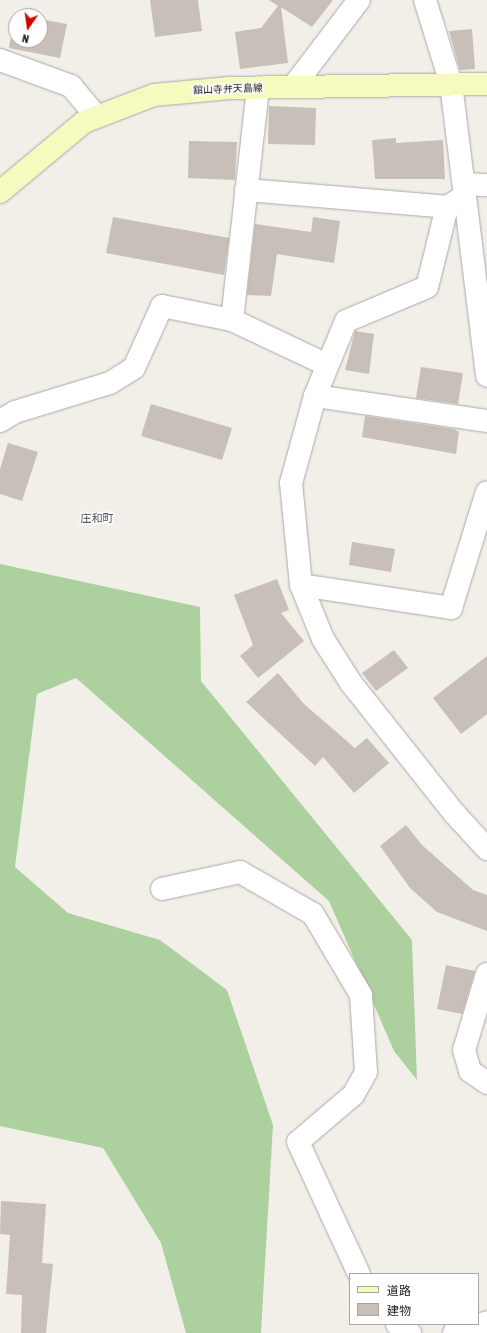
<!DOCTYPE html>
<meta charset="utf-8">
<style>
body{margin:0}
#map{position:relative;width:487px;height:1333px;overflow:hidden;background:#f2efe9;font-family:"Asap Condensed","Noto Sans JP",sans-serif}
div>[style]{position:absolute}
.forest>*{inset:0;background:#add19e}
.building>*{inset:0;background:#c7bfb8}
.roads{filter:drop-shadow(0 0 1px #a9a9a9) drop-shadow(0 0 1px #a9a9a9)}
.minor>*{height:22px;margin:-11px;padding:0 11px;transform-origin:11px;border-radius:11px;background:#fff}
.tertiary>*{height:22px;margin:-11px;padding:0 11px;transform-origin:11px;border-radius:11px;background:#fff}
.secondary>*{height:22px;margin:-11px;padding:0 11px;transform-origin:11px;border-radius:11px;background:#f7fabf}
span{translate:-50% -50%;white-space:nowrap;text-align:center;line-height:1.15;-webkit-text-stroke:3px #fff;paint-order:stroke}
.street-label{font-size:10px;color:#222}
.neighbourhood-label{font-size:11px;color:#555}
.legend{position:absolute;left:349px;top:1273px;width:130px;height:52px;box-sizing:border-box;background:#fff;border:1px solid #a7a7a7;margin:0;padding:5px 7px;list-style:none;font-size:12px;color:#222}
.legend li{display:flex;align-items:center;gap:8px;height:20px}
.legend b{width:20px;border:1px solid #a7a7a7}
.north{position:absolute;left:8px;top:8px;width:40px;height:40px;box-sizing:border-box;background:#fff;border:1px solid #a7a7a7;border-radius:50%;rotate:193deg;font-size:11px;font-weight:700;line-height:16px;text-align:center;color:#222}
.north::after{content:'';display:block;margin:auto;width:14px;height:18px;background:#d40000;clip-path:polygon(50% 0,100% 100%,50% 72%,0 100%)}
</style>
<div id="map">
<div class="forest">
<div style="clip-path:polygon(0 564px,200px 607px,201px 681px,412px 940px,417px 1080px,394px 1051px,329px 901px,76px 678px,37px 694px,15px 867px,68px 913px,160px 940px,227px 990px,273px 1125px,261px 1333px,186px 1333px,161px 1243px,103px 1148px,0 1126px)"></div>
</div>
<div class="building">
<div style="clip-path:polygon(150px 0,198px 0,202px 31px,155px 37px)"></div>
<div style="clip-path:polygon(269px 0,333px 0,312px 27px,281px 7px,288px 63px,240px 69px,235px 32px,261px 28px,278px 6px)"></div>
<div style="clip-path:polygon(15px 14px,23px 16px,16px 16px,16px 40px,40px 40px,40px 19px,67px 24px,60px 58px,9px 48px)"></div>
<div style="clip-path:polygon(472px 29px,475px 69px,460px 70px,449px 31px)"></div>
<div style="clip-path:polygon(269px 106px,316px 108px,315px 145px,268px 144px)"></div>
<div style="clip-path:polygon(396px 138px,396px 143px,443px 140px,445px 179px,375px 179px,372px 140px)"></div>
<div style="clip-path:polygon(189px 141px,237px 142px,235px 180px,188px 178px)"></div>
<div style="clip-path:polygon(113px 217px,229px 238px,224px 275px,106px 253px)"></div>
<div style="clip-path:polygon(313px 217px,340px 221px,334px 263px,277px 254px,271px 296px,247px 295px,255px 224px,311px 232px)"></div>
<div style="clip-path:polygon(355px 331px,374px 334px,369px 374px,345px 370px)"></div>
<div style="clip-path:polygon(421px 367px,463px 373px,458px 404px,416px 398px)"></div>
<div style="clip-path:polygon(151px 404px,232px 428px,222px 460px,141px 436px)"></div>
<div style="clip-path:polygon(365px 416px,454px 429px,459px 432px,456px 454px,362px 437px)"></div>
<div style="clip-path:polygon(8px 443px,38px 452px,22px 501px,0 494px,0 469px)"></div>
<div style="clip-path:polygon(352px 542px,395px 549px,391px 572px,349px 565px)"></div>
<div style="clip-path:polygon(277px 579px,289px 610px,281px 613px,304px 641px,258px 678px,240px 656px,253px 645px,234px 595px)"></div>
<div style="clip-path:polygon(394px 650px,408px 668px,376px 691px,362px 673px)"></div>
<div style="clip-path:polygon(487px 656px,487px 714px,461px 734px,433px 698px)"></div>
<div style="clip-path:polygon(278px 673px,304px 704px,355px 748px,367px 738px,389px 763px,354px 793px,323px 757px,315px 766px,246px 702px)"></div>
<div style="clip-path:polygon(406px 825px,422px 845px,473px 890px,487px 895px,487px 931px,437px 912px,410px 888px,380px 846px)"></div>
<div style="clip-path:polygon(446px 965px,475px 971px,462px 1014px,437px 1009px)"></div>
<div style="clip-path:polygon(1px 1201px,46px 1204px,42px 1263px,53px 1264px,46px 1333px,21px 1333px,22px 1295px,6px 1294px,10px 1235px,0 1234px)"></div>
</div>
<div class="roads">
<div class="minor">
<div style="left:425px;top:0;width:88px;rotate:72.8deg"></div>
<div style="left:451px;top:84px;width:113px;rotate:82.9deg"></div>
<div style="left:465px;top:196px;width:21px;rotate:149deg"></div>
<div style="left:447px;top:207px;width:82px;rotate:104deg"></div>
<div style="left:427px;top:287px;width:88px;rotate:157.2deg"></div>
<div style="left:346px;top:321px;width:81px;rotate:112.5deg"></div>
<div style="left:315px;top:396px;width:90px;rotate:105.4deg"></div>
<div style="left:291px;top:483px;width:102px;rotate:84.4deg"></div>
<div style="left:301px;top:585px;width:58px;rotate:67.8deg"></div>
<div style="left:323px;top:639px;width:52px;rotate:57.5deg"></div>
<div style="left:351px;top:683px;width:166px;rotate:51.6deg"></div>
<div style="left:454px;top:813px;width:49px;rotate:47.5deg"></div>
<div style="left:465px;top:184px;width:22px;rotate:3deg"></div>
<div style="left:246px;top:190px;width:202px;rotate:4.8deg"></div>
<div style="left:465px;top:196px;width:181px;rotate:83deg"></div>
<div style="left:232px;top:320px;width:234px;rotate:-83.6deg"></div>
<div style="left:315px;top:396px;width:174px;rotate:8.3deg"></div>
<div style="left:0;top:421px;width:17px;rotate:-31deg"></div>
<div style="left:15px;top:412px;width:99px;rotate:-17deg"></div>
<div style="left:110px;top:383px;width:28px;rotate:-32deg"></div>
<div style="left:134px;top:368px;width:68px;rotate:-65.7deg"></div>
<div style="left:162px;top:306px;width:71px;rotate:11.3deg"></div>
<div style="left:232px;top:320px;width:105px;rotate:25.3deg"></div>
<div style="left:301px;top:585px;width:152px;rotate:8.7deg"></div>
<div style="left:451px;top:608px;width:121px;rotate:-72.8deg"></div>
<div style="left:162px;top:889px;width:80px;rotate:-12.3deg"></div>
<div style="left:240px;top:872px;width:84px;rotate:29.9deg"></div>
<div style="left:313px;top:914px;width:94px;rotate:59.3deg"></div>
<div style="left:361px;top:995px;width:77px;rotate:86.3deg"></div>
<div style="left:366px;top:1072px;width:26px;rotate:119deg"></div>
<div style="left:353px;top:1095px;width:72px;rotate:139.5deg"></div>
<div style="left:298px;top:1142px;width:145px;rotate:65.2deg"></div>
<div style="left:487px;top:974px;width:79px;rotate:106.8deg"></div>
<div style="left:464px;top:1050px;width:22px;rotate:74deg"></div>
<div style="left:470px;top:1071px;width:21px;rotate:35deg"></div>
<div style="left:397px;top:1324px;width:16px;rotate:35deg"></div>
<div style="left:454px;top:1333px;width:35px;rotate:-18deg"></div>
</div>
<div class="tertiary">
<div style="left:0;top:60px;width:76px;rotate:20.1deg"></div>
<div style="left:71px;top:86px;width:39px;rotate:50deg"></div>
<div style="left:293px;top:87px;width:109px;rotate:-52.8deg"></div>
</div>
<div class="secondary">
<div style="left:0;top:192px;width:109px;rotate:-39.8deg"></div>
<div style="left:84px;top:122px;width:75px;rotate:-21.1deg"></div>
<div style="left:154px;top:95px;width:76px;rotate:-5.3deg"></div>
<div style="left:230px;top:88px;width:257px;rotate:-0.9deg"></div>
</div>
</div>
<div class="street-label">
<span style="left:228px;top:89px;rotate:-2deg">舘山寺弁天島線</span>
</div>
<div class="neighbourhood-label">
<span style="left:97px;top:518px">庄和町</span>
</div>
<ul class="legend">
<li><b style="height:5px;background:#f7fabf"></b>道路</li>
<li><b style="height:11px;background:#c7bfb8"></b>建物</li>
</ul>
<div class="north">N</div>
</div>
